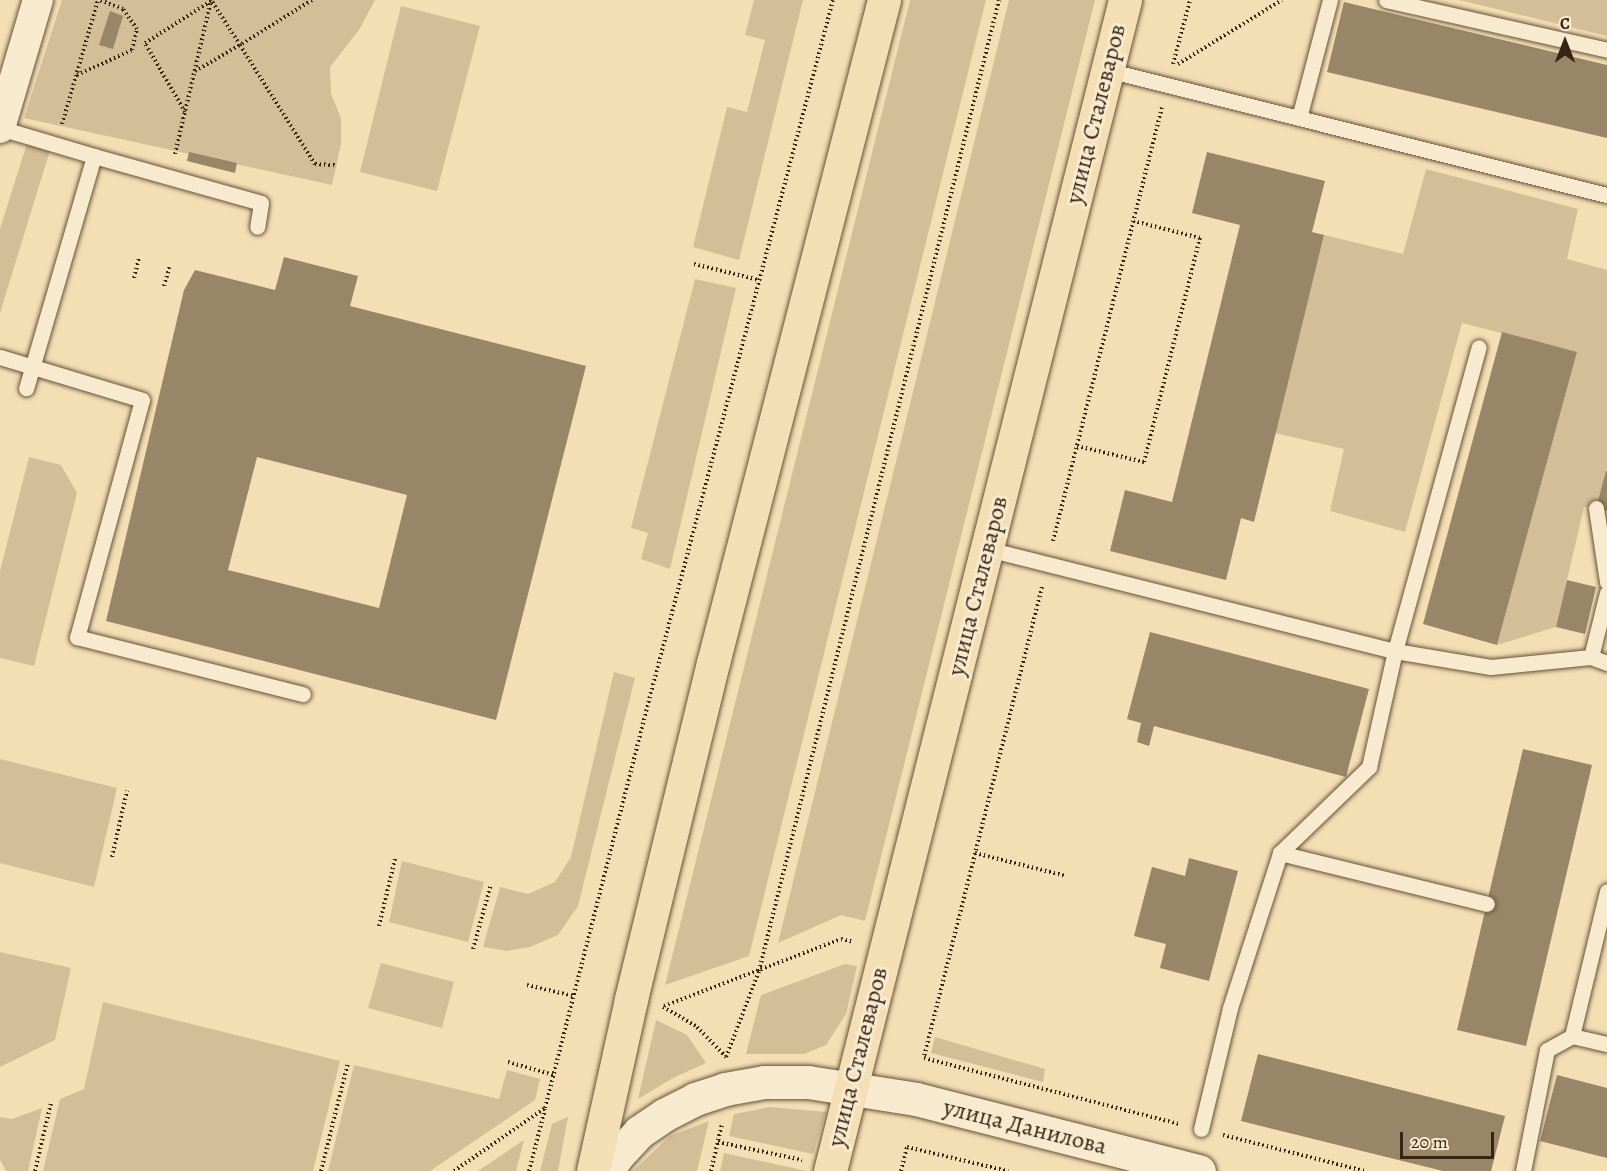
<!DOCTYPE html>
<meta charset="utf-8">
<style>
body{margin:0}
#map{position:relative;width:1607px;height:1171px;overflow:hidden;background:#f4deb3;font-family:Alegreya,serif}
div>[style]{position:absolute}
.green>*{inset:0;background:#d4be98}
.building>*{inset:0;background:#998567}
.path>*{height:4px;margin-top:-2px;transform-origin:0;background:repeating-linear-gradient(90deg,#372415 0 1.5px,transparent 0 4.5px)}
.roads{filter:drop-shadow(0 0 2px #66523c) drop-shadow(0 0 2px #66523c)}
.lane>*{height:15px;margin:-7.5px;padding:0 7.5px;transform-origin:7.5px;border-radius:7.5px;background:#f8eace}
.street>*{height:30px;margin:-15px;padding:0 15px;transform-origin:15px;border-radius:15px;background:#f8eace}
.secondary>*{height:33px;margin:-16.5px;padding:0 16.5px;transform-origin:16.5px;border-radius:16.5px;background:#f8eace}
.primary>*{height:33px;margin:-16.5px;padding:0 16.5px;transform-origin:16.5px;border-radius:16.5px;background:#f4deb3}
span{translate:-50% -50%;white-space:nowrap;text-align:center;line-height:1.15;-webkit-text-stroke:6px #f8eace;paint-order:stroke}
.street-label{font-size:24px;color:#372415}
.north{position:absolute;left:1535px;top:12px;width:60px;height:60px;-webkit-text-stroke:4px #f8eace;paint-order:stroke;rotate:0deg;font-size:16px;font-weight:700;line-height:24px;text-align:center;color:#372415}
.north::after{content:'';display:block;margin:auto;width:21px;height:27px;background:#372415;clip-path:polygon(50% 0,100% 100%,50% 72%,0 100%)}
.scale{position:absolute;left:1400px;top:1132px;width:94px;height:27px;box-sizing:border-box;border:3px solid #372415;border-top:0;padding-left:8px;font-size:18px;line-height:21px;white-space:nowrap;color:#372415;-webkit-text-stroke:4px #f8eace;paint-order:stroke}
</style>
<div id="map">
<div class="green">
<div style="clip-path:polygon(62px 0,375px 0,359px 30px,330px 67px,331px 94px,341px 118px,341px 144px,332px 185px,24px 118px)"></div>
<div style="clip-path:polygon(754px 0,803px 0,739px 260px,693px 247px,727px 107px,747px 112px,765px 40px,745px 35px)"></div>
<div style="clip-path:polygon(910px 0,986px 0,749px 956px,665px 985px)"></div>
<div style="clip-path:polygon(1009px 0,1095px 0,865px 921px,841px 915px,778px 943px)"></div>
<div style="clip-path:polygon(1459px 0,1607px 0,1607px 36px)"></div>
<div style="clip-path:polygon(401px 6px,480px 26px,437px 191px,360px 172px)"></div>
<div style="clip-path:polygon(28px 140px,51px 147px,0 313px,0 229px)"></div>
<div style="clip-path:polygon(1426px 169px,1578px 209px,1567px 259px,1607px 270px,1607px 468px,1596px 508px,1584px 507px,1556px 627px,1497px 645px,1577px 352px,1462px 323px,1405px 532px,1330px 511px,1344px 449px,1275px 433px,1324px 235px,1403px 254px)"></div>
<div style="clip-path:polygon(695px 279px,736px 288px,670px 569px,641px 559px,648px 533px,631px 528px)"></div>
<div style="clip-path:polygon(29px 457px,61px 465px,77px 493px,34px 666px,0 658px,0 571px)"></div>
<div style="clip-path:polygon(614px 672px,635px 678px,578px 906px,558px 935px,530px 947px,507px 951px,483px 947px,500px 887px,528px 894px,555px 882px,571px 857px)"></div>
<div style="clip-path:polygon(0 759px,117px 788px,94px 887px,0 863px)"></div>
<div style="clip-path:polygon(402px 861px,484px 882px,468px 942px,389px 922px)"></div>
<div style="clip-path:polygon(0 952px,71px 968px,55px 1040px,0 1067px)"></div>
<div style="clip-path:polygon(381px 963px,454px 982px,442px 1028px,368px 1008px)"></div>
<div style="clip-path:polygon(845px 964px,857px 966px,846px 1014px,826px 1045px,804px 1054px,746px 1054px,761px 995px)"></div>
<div style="clip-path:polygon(103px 1002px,340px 1061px,313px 1171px,43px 1171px,60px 1099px,84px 1089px)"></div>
<div style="clip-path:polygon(656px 1020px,687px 1035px,706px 1063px,673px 1078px,638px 1099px)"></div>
<div style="clip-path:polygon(935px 1037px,1045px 1069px,1043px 1082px,931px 1053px)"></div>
<div style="clip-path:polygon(354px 1065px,499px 1099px,507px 1070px,540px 1079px,535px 1100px,430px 1171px,328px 1171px)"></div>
<div style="clip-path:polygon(770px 1107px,826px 1112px,813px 1154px,729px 1136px,734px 1114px)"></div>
<div style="clip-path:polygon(42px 1108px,28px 1171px,6px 1171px,0 1160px,0 1117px,12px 1119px)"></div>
<div style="clip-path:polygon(568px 1117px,558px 1171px,540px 1171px,552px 1124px)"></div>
<div style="clip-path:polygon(709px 1121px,697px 1171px,633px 1171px,670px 1136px)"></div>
<div style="clip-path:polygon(524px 1140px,516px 1171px,478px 1171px)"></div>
<div style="clip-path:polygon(724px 1153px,807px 1171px,720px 1171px)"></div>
</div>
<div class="building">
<div style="clip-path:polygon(1344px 2px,1607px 65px,1607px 138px,1327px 72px)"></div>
<div style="clip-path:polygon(110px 11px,123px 16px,113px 49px,99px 45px)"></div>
<div style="clip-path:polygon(189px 152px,237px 163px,235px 173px,187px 161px)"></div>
<div style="clip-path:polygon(1207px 152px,1325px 181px,1312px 232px,1324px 235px,1254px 522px,1241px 518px,1226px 580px,1110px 551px,1125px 490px,1172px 502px,1240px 225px,1192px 213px)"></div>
<div style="clip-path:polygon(evenodd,284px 257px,358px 276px,350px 306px,586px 366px,496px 720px,106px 621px,184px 290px,195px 270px,275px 290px,284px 257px,257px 457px,407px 495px,379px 608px,228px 570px,257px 457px)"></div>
<div style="clip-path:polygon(1502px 332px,1577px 352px,1497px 645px,1423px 624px)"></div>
<div style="clip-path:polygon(1606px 471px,1607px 471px,1607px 511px,1596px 508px)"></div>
<div style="clip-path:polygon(1567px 580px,1596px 587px,1585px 634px,1556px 627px)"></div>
<div style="clip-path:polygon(1150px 632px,1369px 689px,1346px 777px,1154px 726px,1149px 746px,1137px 742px,1141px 723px,1127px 719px)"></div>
<div style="clip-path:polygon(1523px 749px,1592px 765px,1526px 1046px,1457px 1030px)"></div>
<div style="clip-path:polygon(1189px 858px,1238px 871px,1209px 981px,1160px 968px,1166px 944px,1134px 936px,1152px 867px,1185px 876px)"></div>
<div style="clip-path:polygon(1258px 1054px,1505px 1116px,1491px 1171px,1443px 1171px,1241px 1121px)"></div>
<div style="clip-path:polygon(1557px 1075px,1607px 1088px,1607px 1158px,1540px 1141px)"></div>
</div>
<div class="path">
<div style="left:312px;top:0;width:85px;rotate:148deg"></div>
<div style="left:240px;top:45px;width:141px;rotate:57.8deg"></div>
<div style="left:315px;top:164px;width:22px;rotate:3deg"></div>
<div style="left:1173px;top:64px;width:66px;rotate:-75.1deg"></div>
<div style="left:1178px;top:64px;width:122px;rotate:-31.6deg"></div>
<div style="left:195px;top:71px;width:52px;rotate:-30deg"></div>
<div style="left:240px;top:45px;width:54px;rotate:-122.8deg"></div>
<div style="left:77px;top:75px;width:60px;rotate:-24.4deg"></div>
<div style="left:132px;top:50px;width:22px;rotate:-77deg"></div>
<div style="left:137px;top:29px;width:24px;rotate:-125deg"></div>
<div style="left:123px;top:9px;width:25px;rotate:-159deg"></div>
<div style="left:185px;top:112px;width:80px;rotate:-120.1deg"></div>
<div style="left:145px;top:43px;width:78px;rotate:-32.5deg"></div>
<div style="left:62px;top:124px;width:129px;rotate:-73.8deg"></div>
<div style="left:175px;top:154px;width:158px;rotate:-76.8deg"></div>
<div style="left:694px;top:264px;width:67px;rotate:13.8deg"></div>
<div style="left:134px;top:278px;width:21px;rotate:-76deg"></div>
<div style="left:164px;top:286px;width:22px;rotate:-74deg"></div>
<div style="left:1077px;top:446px;width:69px;rotate:13.4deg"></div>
<div style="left:1144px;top:462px;width:231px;rotate:-76deg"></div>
<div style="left:1200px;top:238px;width:68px;rotate:-165.6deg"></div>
<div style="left:1053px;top:541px;width:447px;rotate:-75.9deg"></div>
<div style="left:1042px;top:587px;width:486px;rotate:104.1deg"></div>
<div style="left:924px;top:1058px;width:264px;rotate:14.5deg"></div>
<div style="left:975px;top:853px;width:94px;rotate:14.2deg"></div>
<div style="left:112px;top:857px;width:68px;rotate:-77.2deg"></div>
<div style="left:379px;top:926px;width:69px;rotate:-76.6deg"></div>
<div style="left:473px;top:949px;width:67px;rotate:-74.5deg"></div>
<div style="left:527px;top:985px;width:47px;rotate:13.4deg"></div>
<div style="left:664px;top:1006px;width:189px;rotate:-20.7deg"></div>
<div style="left:841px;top:939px;width:13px;rotate:13deg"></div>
<div style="left:663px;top:1007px;width:39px;rotate:30deg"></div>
<div style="left:697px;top:1027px;width:42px;rotate:46deg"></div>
<div style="left:726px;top:1057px;width:92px;rotate:-69deg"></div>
<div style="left:759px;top:971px;width:1000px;rotate:-76.12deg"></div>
<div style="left:508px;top:1062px;width:48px;rotate:15.8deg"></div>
<div style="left:1223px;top:1135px;width:146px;rotate:14.3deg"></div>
<div style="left:718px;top:1142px;width:86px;rotate:12.1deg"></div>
<div style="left:35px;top:1171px;width:70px;rotate:-76.8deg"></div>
<div style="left:321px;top:1171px;width:111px;rotate:-76deg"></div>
<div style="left:454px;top:1171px;width:111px;rotate:-34.7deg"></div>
<div style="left:545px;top:1108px;width:437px;rotate:-75.7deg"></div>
<div style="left:653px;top:685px;width:708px;rotate:-75.28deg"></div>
<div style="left:529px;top:1171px;width:64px;rotate:-75.5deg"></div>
<div style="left:711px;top:1171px;width:48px;rotate:-76.8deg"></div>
<div style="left:901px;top:1171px;width:25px;rotate:-76deg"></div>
<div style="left:907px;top:1147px;width:104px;rotate:13.4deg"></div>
</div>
<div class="roads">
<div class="lane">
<div style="left:1386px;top:0;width:227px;rotate:12.7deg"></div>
<div style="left:1107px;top:70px;width:515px;rotate:14.04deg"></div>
<div style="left:1299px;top:118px;width:122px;rotate:-75.3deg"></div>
<div style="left:0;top:128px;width:98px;rotate:16.6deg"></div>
<div style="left:94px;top:156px;width:242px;rotate:106.3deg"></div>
<div style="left:94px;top:156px;width:173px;rotate:15.7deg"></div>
<div style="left:261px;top:203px;width:24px;rotate:99deg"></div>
<div style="left:0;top:357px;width:148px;rotate:16.8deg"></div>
<div style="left:142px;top:400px;width:246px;rotate:105.3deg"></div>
<div style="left:77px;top:637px;width:233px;rotate:14.2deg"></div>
<div style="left:1596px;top:508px;width:75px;rotate:81.5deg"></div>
<div style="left:988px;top:549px;width:420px;rotate:14.1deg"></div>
<div style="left:1395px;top:651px;width:97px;rotate:9.5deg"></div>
<div style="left:1491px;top:667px;width:100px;rotate:-5.7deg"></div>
<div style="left:1591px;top:657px;width:17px;rotate:21deg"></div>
<div style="left:1591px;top:657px;width:66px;rotate:-76deg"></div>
<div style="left:1280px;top:853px;width:213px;rotate:13.8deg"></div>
<div style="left:1572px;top:1036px;width:149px;rotate:-76.4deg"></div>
<div style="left:1201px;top:1129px;width:124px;rotate:-76.5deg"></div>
<div style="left:1230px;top:1008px;width:163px;rotate:-72.1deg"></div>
<div style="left:1280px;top:853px;width:124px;rotate:-44deg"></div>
<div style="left:1369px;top:767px;width:119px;rotate:-77.4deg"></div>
<div style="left:1395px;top:651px;width:315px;rotate:-74.6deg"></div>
<div style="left:1523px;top:1171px;width:123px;rotate:-78.8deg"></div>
<div style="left:1547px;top:1050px;width:29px;rotate:-29deg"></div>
<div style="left:1572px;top:1036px;width:36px;rotate:13deg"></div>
</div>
<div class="street">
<div style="left:0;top:128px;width:134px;rotate:-73.5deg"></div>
</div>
<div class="secondary">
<div style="left:607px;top:1171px;width:18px;rotate:-56deg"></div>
<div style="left:617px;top:1156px;width:33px;rotate:-47deg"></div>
<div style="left:639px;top:1132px;width:30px;rotate:-34deg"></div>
<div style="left:664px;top:1115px;width:35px;rotate:-27deg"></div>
<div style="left:695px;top:1099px;width:32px;rotate:-18deg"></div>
<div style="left:725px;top:1089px;width:40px;rotate:-10deg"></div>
<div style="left:764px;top:1082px;width:44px"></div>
<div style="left:808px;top:1082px;width:109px;rotate:8.9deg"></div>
<div style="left:916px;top:1099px;width:292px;rotate:14.3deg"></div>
</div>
<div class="primary">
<div style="left:593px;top:1171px;width:176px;rotate:-77.5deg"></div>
<div style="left:631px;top:999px;width:346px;rotate:-76.3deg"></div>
<div style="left:713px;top:663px;width:685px;rotate:-75.54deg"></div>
<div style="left:830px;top:1171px;width:1208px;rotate:-75.86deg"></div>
</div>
</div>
<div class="street-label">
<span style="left:1096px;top:114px;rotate:-76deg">улица Сталеваров</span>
<span style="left:978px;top:586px;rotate:-76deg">улица Сталеваров</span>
<span style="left:858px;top:1057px;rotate:-76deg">улица Сталеваров</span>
<span style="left:1025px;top:1127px;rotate:14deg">улица Данилова</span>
</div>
<div class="north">С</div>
<div class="scale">20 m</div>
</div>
